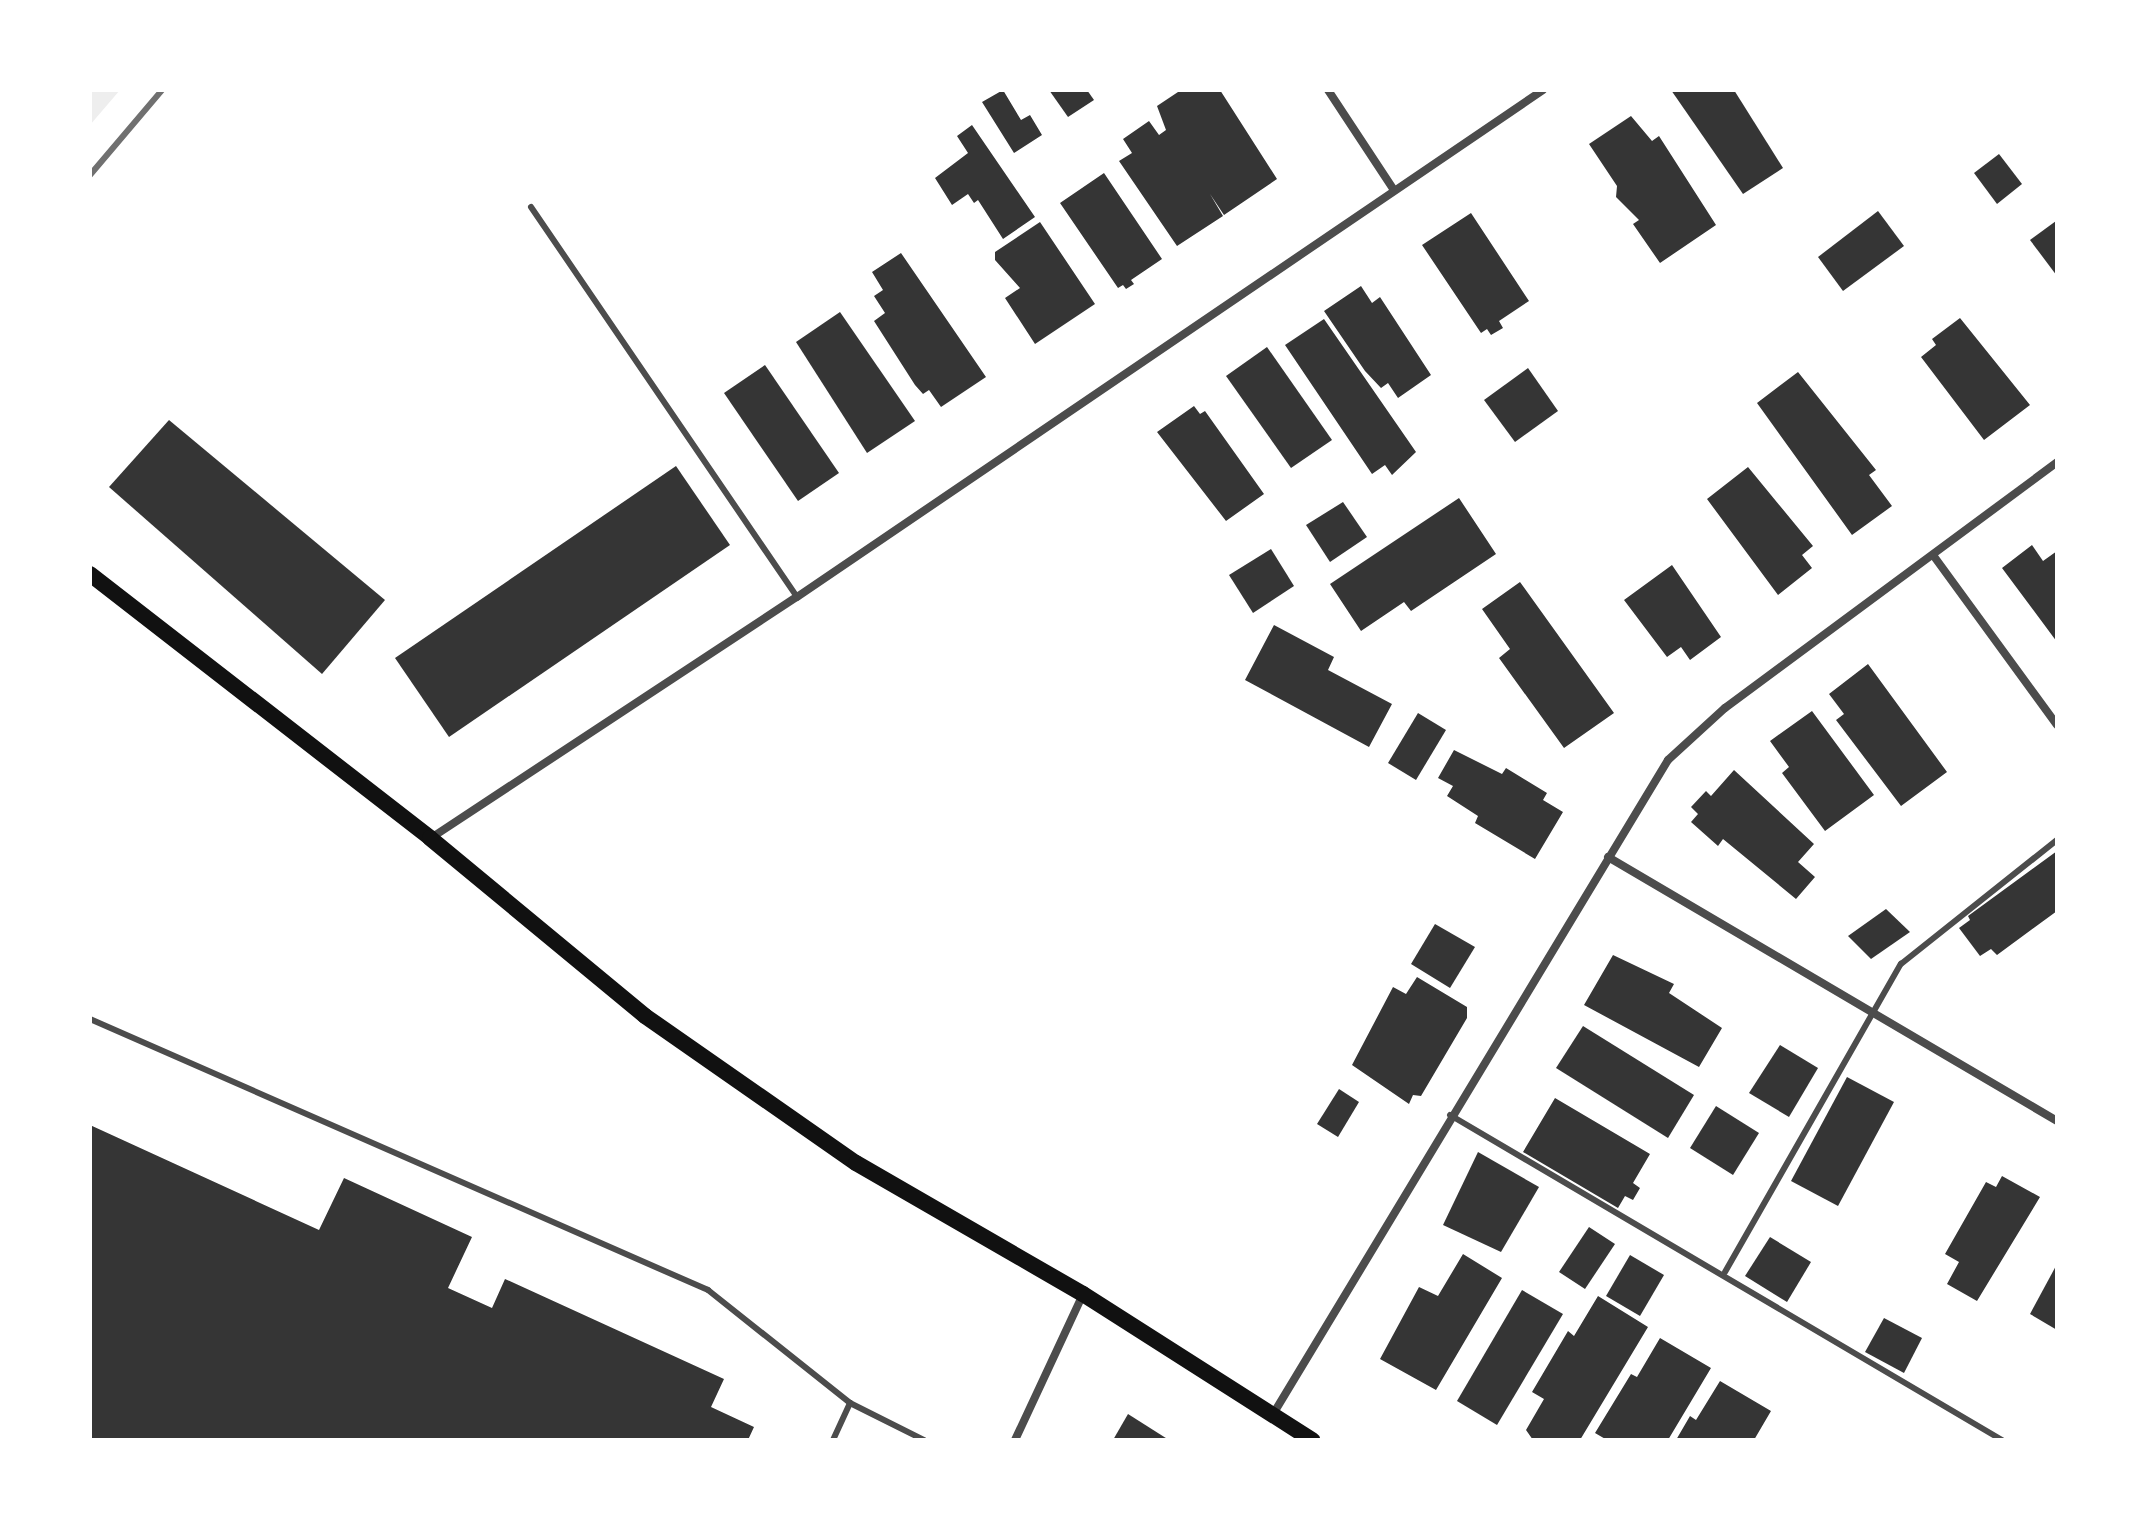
<!DOCTYPE html>
<style>
body{margin:0}
#map{position:relative;width:2147px;height:1530px;overflow:hidden;background:#fff;font-family:"Fira Sans",sans-serif}
div>[style]{position:absolute}
.green>*{inset:0;background:#eee}
.building>*{inset:0;background:#353535}
.service>*{height:6px;margin:-3px;padding:0 3px;transform-origin:3px;border-radius:3px;background:#4c4c4c}
.minor>*{height:8px;margin:-4px;padding:0 4px;transform-origin:4px;border-radius:4px;background:#4c4c4c}
.secondary>*{height:16px;margin:-8px;padding:0 8px;transform-origin:8px;border-radius:8px;background:#111}
.rail>*{height:6px;margin:-3px;padding:0 3px;transform-origin:3px;border-radius:3px;background:#707070}
span{translate:-50% -50%;white-space:nowrap;text-align:center;line-height:1.15;-webkit-text-stroke:8px #fff;paint-order:stroke}
.frame{position:absolute;inset:0;border:92px solid #fff;pointer-events:none}
</style>
<div id="map">
<div class="green">
<div style="clip-path:polygon(90px 90px,120px 90px,90px 125px)"></div>
</div>
<div class="building">
<div style="clip-path:polygon(1003px 90px,1021px 120px,1030px 115px,1042px 135px,1014px 153px,982px 102px)"></div>
<div style="clip-path:polygon(1049px 90px,1087px 90px,1094px 100px,1068px 117px)"></div>
<div style="clip-path:polygon(1181px 90px,1220px 90px,1277px 179px,1224px 215px,1210px 194px,1223px 216px,1177px 246px,1119px 161px,1132px 153px,1123px 139px,1149px 121px,1159px 135px,1166px 130px,1157px 106px)"></div>
<div style="clip-path:polygon(1671px 90px,1734px 90px,1783px 168px,1743px 194px)"></div>
<div style="clip-path:polygon(1631px 116px,1652px 141px,1659px 136px,1716px 225px,1660px 263px,1633px 224px,1639px 220px,1616px 197px,1617px 186px,1589px 144px)"></div>
<div style="clip-path:polygon(972px 125px,1035px 217px,1003px 239px,978px 200px,974px 203px,968px 194px,952px 205px,935px 178px,968px 153px,957px 136px)"></div>
<div style="clip-path:polygon(1999px 154px,2022px 184px,1997px 204px,1974px 173px)"></div>
<div style="clip-path:polygon(1104px 173px,1162px 259px,1131px 280px,1134px 284px,1126px 289px,1123px 285px,1118px 288px,1060px 203px)"></div>
<div style="clip-path:polygon(1878px 211px,1904px 246px,1843px 291px,1818px 257px)"></div>
<div style="clip-path:polygon(1471px 213px,1529px 301px,1499px 321px,1503px 328px,1491px 335px,1487px 329px,1481px 333px,1422px 245px)"></div>
<div style="clip-path:polygon(2056px 221px,2057px 223px,2057px 276px,2030px 240px)"></div>
<div style="clip-path:polygon(1040px 222px,1095px 304px,1035px 344px,1005px 298px,1020px 288px,995px 260px,995px 252px)"></div>
<div style="clip-path:polygon(901px 253px,986px 377px,941px 407px,929px 390px,923px 394px,915px 385px,874px 321px,885px 313px,874px 296px,883px 290px,872px 272px)"></div>
<div style="clip-path:polygon(1361px 286px,1372px 303px,1380px 297px,1431px 375px,1398px 398px,1388px 383px,1381px 388px,1365px 371px,1324px 311px)"></div>
<div style="clip-path:polygon(840px 312px,915px 421px,867px 453px,796px 342px)"></div>
<div style="clip-path:polygon(1960px 318px,2030px 405px,1984px 440px,1921px 357px,1936px 345px,1932px 339px)"></div>
<div style="clip-path:polygon(1324px 319px,1416px 452px,1392px 475px,1385px 465px,1372px 474px,1285px 345px)"></div>
<div style="clip-path:polygon(1267px 347px,1332px 440px,1291px 468px,1226px 376px)"></div>
<div style="clip-path:polygon(765px 365px,839px 473px,798px 501px,724px 393px)"></div>
<div style="clip-path:polygon(1528px 368px,1558px 411px,1515px 442px,1484px 400px)"></div>
<div style="clip-path:polygon(1798px 372px,1876px 470px,1869px 475px,1892px 506px,1852px 535px,1757px 403px)"></div>
<div style="clip-path:polygon(1194px 406px,1200px 414px,1205px 411px,1264px 494px,1226px 521px,1157px 432px)"></div>
<div style="clip-path:polygon(169px 420px,385px 600px,322px 674px,109px 487px)"></div>
<div style="clip-path:polygon(676px 466px,730px 545px,449px 737px,395px 658px)"></div>
<div style="clip-path:polygon(1748px 467px,1813px 546px,1802px 555px,1812px 568px,1778px 595px,1707px 499px)"></div>
<div style="clip-path:polygon(1459px 498px,1496px 554px,1411px 611px,1404px 602px,1361px 631px,1330px 584px)"></div>
<div style="clip-path:polygon(1343px 502px,1367px 537px,1330px 562px,1306px 525px)"></div>
<div style="clip-path:polygon(2032px 545px,2043px 561px,2057px 551px,2057px 642px,2002px 568px)"></div>
<div style="clip-path:polygon(1271px 549px,1294px 586px,1253px 613px,1229px 575px)"></div>
<div style="clip-path:polygon(1672px 565px,1721px 637px,1690px 660px,1681px 647px,1667px 657px,1624px 600px)"></div>
<div style="clip-path:polygon(1520px 582px,1614px 713px,1564px 748px,1499px 658px,1510px 649px,1482px 609px)"></div>
<div style="clip-path:polygon(1274px 625px,1334px 657px,1328px 670px,1392px 704px,1369px 747px,1245px 680px)"></div>
<div style="clip-path:polygon(1868px 664px,1947px 772px,1901px 806px,1836px 720px,1844px 714px,1829px 694px)"></div>
<div style="clip-path:polygon(1812px 711px,1874px 795px,1825px 831px,1782px 773px,1789px 767px,1770px 741px)"></div>
<div style="clip-path:polygon(1418px 713px,1446px 730px,1416px 780px,1388px 763px)"></div>
<div style="clip-path:polygon(1454px 750px,1502px 774px,1506px 768px,1547px 793px,1543px 800px,1563px 812px,1535px 859px,1475px 823px,1478px 816px,1447px 796px,1453px 786px,1438px 778px)"></div>
<div style="clip-path:polygon(1734px 770px,1814px 844px,1798px 862px,1815px 877px,1796px 899px,1723px 839px,1718px 846px,1691px 822px,1698px 814px,1691px 807px,1706px 791px,1711px 796px)"></div>
<div style="clip-path:polygon(2057px 851px,2057px 911px,1997px 955px,1991px 949px,1980px 956px,1959px 928px,1970px 920px,1968px 916px)"></div>
<div style="clip-path:polygon(1886px 909px,1910px 932px,1871px 959px,1848px 936px)"></div>
<div style="clip-path:polygon(1435px 924px,1475px 947px,1450px 988px,1411px 964px)"></div>
<div style="clip-path:polygon(1613px 955px,1674px 984px,1669px 993px,1722px 1028px,1699px 1067px,1584px 1005px)"></div>
<div style="clip-path:polygon(1417px 977px,1467px 1007px,1467px 1018px,1421px 1096px,1413px 1095px,1409px 1104px,1352px 1065px,1393px 987px,1406px 994px)"></div>
<div style="clip-path:polygon(1583px 1026px,1694px 1095px,1668px 1138px,1556px 1068px)"></div>
<div style="clip-path:polygon(1780px 1045px,1818px 1068px,1789px 1117px,1749px 1093px)"></div>
<div style="clip-path:polygon(1847px 1077px,1894px 1102px,1838px 1206px,1791px 1181px)"></div>
<div style="clip-path:polygon(1339px 1089px,1359px 1102px,1338px 1137px,1317px 1124px)"></div>
<div style="clip-path:polygon(1555px 1098px,1650px 1154px,1633px 1183px,1640px 1188px,1633px 1200px,1625px 1196px,1618px 1208px,1523px 1152px)"></div>
<div style="clip-path:polygon(1716px 1106px,1759px 1133px,1733px 1175px,1690px 1148px)"></div>
<div style="clip-path:polygon(90px 1125px,319px 1230px,344px 1178px,472px 1237px,448px 1288px,492px 1308px,505px 1279px,724px 1379px,711px 1407px,754px 1427px,748px 1440px,90px 1440px)"></div>
<div style="clip-path:polygon(1478px 1152px,1539px 1187px,1501px 1252px,1443px 1225px)"></div>
<div style="clip-path:polygon(2002px 1176px,2040px 1197px,1977px 1301px,1947px 1284px,1959px 1262px,1945px 1254px,1986px 1182px,1996px 1187px)"></div>
<div style="clip-path:polygon(1589px 1227px,1615px 1244px,1585px 1289px,1559px 1272px)"></div>
<div style="clip-path:polygon(1770px 1237px,1811px 1262px,1787px 1302px,1745px 1276px)"></div>
<div style="clip-path:polygon(1463px 1254px,1502px 1278px,1436px 1390px,1380px 1359px,1419px 1287px,1438px 1296px)"></div>
<div style="clip-path:polygon(1630px 1255px,1664px 1275px,1640px 1316px,1606px 1296px)"></div>
<div style="clip-path:polygon(2057px 1264px,2057px 1330px,2030px 1314px)"></div>
<div style="clip-path:polygon(1522px 1290px,1563px 1314px,1497px 1425px,1457px 1401px)"></div>
<div style="clip-path:polygon(1598px 1296px,1648px 1327px,1580px 1440px,1533px 1440px,1526px 1430px,1544px 1399px,1532px 1392px,1568px 1331px,1574px 1336px)"></div>
<div style="clip-path:polygon(1884px 1318px,1922px 1338px,1904px 1373px,1865px 1352px)"></div>
<div style="clip-path:polygon(1660px 1338px,1711px 1368px,1668px 1440px,1607px 1440px,1595px 1433px,1631px 1374px,1637px 1377px)"></div>
<div style="clip-path:polygon(1720px 1381px,1771px 1411px,1754px 1440px,1676px 1440px,1690px 1416px,1696px 1420px)"></div>
<div style="clip-path:polygon(1128px 1414px,1169px 1440px,1113px 1440px)"></div>
</div>
<div class="service">
<div style="left:531px;top:207px;width:472px;rotate:55.7deg"></div>
<div style="left:90px;top:1019px;width:675px;rotate:23.68deg"></div>
<div style="left:708px;top:1290px;width:181px;rotate:38.5deg"></div>
<div style="left:850px;top:1403px;width:83px;rotate:26.6deg"></div>
<div style="left:1450px;top:1115px;width:641px;rotate:30.49deg"></div>
<div style="left:1725px;top:1272px;width:355px;rotate:-60.3deg"></div>
<div style="left:1901px;top:964px;width:199px;rotate:-38.5deg"></div>
<div style="left:833px;top:1440px;width:41px;rotate:-65.3deg"></div>
</div>
<div class="minor">
<div style="left:1328px;top:90px;width:120px;rotate:56.6deg"></div>
<div style="left:1933px;top:555px;width:210px;rotate:53.9deg"></div>
<div style="left:431px;top:838px;width:438px;rotate:-33.4deg"></div>
<div style="left:797px;top:597px;width:902px;rotate:-34.2deg"></div>
<div style="left:1608px;top:857px;width:521px;rotate:30.45deg"></div>
<div style="left:1272px;top:1416px;width:766px;rotate:-58.88deg"></div>
<div style="left:1668px;top:760px;width:77px;rotate:-42.4deg"></div>
<div style="left:1725px;top:708px;width:413px;rotate:-36.5deg"></div>
<div style="left:1015px;top:1440px;width:161px;rotate:-65deg"></div>
</div>
<div class="secondary">
<div style="left:90px;top:574px;width:430px;rotate:37.8deg"></div>
<div style="left:430px;top:838px;width:279px;rotate:39.6deg"></div>
<div style="left:645px;top:1016px;width:257px;rotate:34.9deg"></div>
<div style="left:856px;top:1163px;width:262px;rotate:30deg"></div>
<div style="left:1083px;top:1294px;width:272px;rotate:32.5deg"></div>
</div>
<div class="rail">
<div style="left:90px;top:175px;width:111px;rotate:-49.7deg"></div>
</div>
<div class="frame"></div>
</div>
